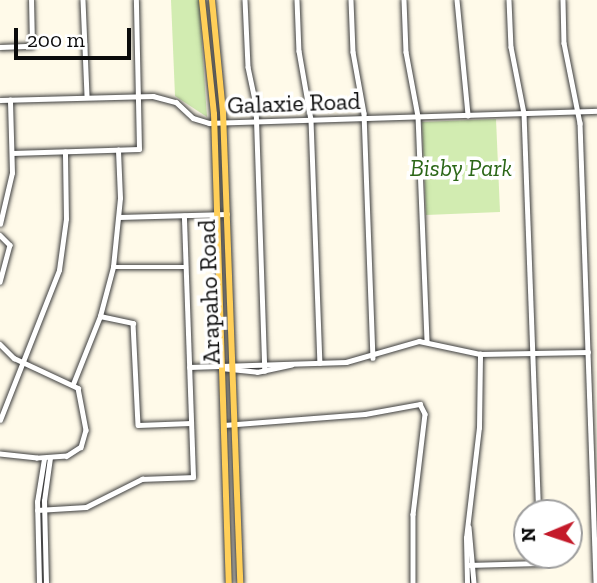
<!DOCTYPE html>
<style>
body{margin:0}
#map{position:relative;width:597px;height:583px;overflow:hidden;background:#fffae9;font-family:"Zilla Slab",serif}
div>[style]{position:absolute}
.green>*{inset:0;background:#d2ecb1}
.roads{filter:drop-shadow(0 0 2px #3e3e3e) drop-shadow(0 0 2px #3e3e3e)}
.minor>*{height:4.5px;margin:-2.25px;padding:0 2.25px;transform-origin:2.25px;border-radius:2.25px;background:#fff}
.major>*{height:6px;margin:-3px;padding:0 3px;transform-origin:3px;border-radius:3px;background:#ffcf59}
span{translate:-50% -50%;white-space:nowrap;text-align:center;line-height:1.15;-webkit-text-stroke:7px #fff;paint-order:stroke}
.street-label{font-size:24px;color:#0b0b0b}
.park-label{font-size:24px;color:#2c6718;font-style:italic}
.north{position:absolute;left:513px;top:499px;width:70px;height:70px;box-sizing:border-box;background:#fff;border:2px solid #9d9d9d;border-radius:50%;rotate:268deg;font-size:19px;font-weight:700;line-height:28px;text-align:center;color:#0b0b0b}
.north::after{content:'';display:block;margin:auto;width:24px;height:32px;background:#c41a2a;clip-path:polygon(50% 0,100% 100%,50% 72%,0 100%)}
.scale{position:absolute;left:14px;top:28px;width:117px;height:32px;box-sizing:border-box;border:4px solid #0b0b0b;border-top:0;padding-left:9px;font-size:21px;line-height:24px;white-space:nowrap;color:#0b0b0b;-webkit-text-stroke:5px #fff;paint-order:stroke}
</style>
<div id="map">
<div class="green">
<div style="clip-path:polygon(171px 0,199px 0,207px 117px,175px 96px)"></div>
<div style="clip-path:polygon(496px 119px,500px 212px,426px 215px,422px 122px)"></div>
</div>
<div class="roads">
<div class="minor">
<div style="left:83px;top:0;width:97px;rotate:87.6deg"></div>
<div style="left:245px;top:0;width:67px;rotate:87.4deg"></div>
<div style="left:248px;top:67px;width:39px;rotate:78deg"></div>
<div style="left:256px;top:105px;width:266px;rotate:88.1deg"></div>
<div style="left:297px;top:0;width:51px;rotate:87.8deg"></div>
<div style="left:299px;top:51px;width:70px;rotate:80.1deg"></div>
<div style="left:311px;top:120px;width:243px;rotate:87.9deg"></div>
<div style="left:351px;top:0;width:52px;rotate:87.8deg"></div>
<div style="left:353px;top:52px;width:62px;rotate:79.8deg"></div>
<div style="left:364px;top:113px;width:245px;rotate:87.9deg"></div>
<div style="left:404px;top:0;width:52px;rotate:87.8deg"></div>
<div style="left:406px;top:52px;width:65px;rotate:79.4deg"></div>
<div style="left:418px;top:116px;width:225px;rotate:87.7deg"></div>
<div style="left:457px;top:0;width:116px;rotate:84.5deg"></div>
<div style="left:509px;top:0;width:47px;rotate:87.6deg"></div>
<div style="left:511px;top:47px;width:67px;rotate:78.9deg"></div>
<div style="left:524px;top:113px;width:400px;rotate:87.9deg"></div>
<div style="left:563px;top:0;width:43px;rotate:88.7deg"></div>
<div style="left:564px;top:43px;width:82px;rotate:78.7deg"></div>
<div style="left:580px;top:123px;width:460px;rotate:88deg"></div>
<div style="left:0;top:47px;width:32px;rotate:-2deg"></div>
<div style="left:32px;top:46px;width:46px;rotate:-91.2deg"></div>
<div style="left:0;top:100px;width:153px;rotate:-1.5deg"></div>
<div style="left:153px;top:96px;width:24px;rotate:15deg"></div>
<div style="left:176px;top:102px;width:23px;rotate:43deg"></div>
<div style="left:193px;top:118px;width:17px;rotate:17deg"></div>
<div style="left:209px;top:123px;width:388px;rotate:-1.8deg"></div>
<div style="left:12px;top:153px;width:127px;rotate:-1.8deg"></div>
<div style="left:139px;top:149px;width:149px;rotate:-91.2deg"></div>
<div style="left:119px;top:217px;width:108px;rotate:-1.6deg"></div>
<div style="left:0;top:224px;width:52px;rotate:-76.8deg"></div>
<div style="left:12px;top:173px;width:73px;rotate:-91.6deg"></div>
<div style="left:0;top:235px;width:14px;rotate:45deg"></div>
<div style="left:10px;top:245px;width:38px;rotate:105deg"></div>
<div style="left:113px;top:267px;width:72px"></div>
<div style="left:100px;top:316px;width:34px;rotate:12deg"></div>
<div style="left:133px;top:323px;width:102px;rotate:87.2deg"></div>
<div style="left:138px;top:425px;width:53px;rotate:-2.2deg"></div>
<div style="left:0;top:344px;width:20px;rotate:45deg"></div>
<div style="left:14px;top:358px;width:71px;rotate:25.1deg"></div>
<div style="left:78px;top:388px;width:43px;rotate:79.2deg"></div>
<div style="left:86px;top:430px;width:18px;rotate:106deg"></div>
<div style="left:81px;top:447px;width:17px;rotate:147deg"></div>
<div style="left:67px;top:456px;width:30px;rotate:176deg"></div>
<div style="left:37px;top:458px;width:37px;rotate:-174deg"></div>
<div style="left:189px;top:367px;width:157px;rotate:-1.8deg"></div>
<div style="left:346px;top:362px;width:76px;rotate:-16deg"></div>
<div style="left:419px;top:341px;width:62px;rotate:12deg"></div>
<div style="left:480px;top:354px;width:108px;rotate:-1.1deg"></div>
<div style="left:221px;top:368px;width:36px;rotate:6deg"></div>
<div style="left:257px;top:372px;width:35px;rotate:-12deg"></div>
<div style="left:73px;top:384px;width:73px;rotate:-68.3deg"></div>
<div style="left:100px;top:316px;width:51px;rotate:-75.1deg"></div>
<div style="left:113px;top:267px;width:69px;rotate:-84.2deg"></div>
<div style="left:120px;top:198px;width:48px;rotate:-92.4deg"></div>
<div style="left:0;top:420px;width:161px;rotate:-68.5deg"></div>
<div style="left:59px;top:270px;width:51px;rotate:-82.2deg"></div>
<div style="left:66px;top:219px;width:67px;rotate:-90.9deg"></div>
<div style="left:224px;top:425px;width:141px;rotate:-4.5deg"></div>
<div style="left:365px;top:414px;width:56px;rotate:-10.3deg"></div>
<div style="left:420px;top:404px;width:11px;rotate:63deg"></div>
<div style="left:425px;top:414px;width:101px;rotate:96.8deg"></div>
<div style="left:413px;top:514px;width:69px;rotate:90deg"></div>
<div style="left:37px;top:510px;width:49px;rotate:-3.5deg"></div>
<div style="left:86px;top:507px;width:63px;rotate:-26.6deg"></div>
<div style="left:142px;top:479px;width:51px;rotate:-2.2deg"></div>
<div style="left:193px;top:477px;width:261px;rotate:-92deg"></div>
<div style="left:469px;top:527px;width:56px;rotate:84.9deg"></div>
<div style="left:467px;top:565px;width:73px;rotate:-1.6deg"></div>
<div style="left:540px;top:563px;width:8px;rotate:-90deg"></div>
<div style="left:39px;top:583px;width:81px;rotate:-91.4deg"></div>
<div style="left:37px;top:502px;width:44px;rotate:-80.8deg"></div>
<div style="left:46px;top:583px;width:82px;rotate:-91.4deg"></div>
<div style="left:44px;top:501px;width:43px;rotate:-82.1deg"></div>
<div style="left:467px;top:583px;width:45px;rotate:-91.3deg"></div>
<div style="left:466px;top:538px;width:111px;rotate:-83.3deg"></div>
<div style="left:479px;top:428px;width:74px;rotate:-89.2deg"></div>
</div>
<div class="major">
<div style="left:202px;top:0;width:115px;rotate:84deg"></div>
<div style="left:214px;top:114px;width:469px;rotate:88.2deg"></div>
<div style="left:212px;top:0;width:113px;rotate:84.4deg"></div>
<div style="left:223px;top:112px;width:471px;rotate:87.9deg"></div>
</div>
</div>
<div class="street-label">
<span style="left:294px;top:103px;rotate:-2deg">Galaxie Road</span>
<span style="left:209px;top:292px;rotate:-92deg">Arapaho Road</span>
</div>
<div class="park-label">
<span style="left:461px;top:168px">Bisby Park</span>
</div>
<div class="north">N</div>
<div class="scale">200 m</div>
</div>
